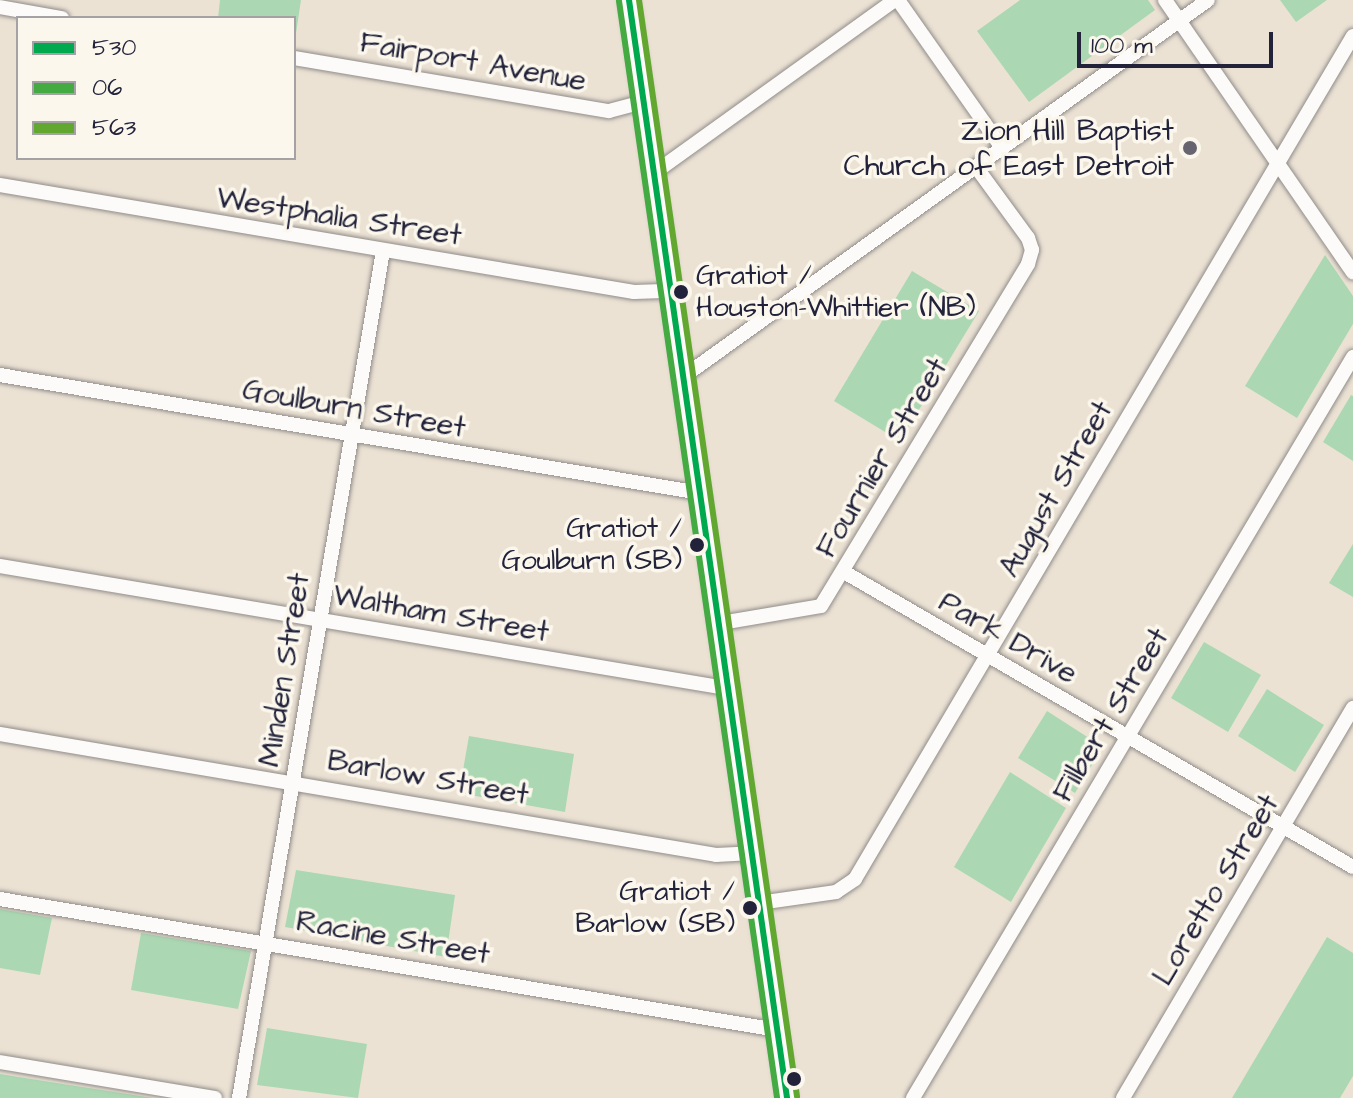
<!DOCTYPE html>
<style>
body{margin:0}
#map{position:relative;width:1353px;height:1098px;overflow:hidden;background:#ebe2d4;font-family:"Architects Daughter",sans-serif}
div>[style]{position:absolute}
.green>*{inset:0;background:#abd8b2}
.roads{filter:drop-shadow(0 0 2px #908c89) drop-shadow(0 0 2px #908c89)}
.minor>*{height:14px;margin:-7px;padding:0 7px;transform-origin:7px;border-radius:7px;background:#fcfbf9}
.major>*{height:18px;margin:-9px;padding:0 9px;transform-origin:9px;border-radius:9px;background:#fcfbf9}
.bus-1>*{height:6px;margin:-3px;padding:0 3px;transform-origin:3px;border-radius:3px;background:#00a94e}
.bus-2>*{height:6px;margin:-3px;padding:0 3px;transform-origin:3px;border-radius:3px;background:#44aa42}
.bus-3>*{height:6px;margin:-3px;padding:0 3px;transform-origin:3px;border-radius:3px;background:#62a830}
.dots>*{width:22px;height:22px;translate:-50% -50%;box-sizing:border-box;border:4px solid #fbf7ec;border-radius:50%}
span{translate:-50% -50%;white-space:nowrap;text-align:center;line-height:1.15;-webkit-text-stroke:7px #fbf7ec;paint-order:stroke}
.bus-label{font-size:28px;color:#22223b}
.left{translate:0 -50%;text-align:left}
.right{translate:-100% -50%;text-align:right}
.street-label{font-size:30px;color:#22223b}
.poi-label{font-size:30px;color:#22223b}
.legend{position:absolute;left:16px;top:16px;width:280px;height:144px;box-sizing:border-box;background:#fbf7ec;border:2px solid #a4a2a5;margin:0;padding:10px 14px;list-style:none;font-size:24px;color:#22223b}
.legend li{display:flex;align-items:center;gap:16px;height:40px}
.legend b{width:40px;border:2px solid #a4a2a5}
.scale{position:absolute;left:1077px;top:32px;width:196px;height:36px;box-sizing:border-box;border:4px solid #22223b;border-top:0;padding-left:10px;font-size:24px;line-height:28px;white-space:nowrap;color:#22223b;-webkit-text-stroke:6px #fbf7ec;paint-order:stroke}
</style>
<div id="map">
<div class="green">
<div style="clip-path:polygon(220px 0,301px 0,295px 40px,294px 18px,218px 18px)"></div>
<div style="clip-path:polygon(1020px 0,1148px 0,1155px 10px,1029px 102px,977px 31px)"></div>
<div style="clip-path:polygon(1280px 0,1327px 0,1296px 22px)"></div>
<div style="clip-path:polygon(1325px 255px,1353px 296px,1353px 324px,1297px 418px,1245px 386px)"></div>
<div style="clip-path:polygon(912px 271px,979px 311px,900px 441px,834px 401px)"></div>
<div style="clip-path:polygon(1351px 395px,1353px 396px,1353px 461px,1323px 442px)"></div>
<div style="clip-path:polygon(1353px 544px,1353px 597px,1329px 583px)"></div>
<div style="clip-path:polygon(1204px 642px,1261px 675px,1228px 732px,1171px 698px)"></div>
<div style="clip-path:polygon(1267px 689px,1324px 725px,1295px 772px,1238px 736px)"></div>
<div style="clip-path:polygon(1047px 711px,1103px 747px,1075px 793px,1018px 758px)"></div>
<div style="clip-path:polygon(469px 736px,574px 754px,565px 812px,459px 793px)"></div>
<div style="clip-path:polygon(1010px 772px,1066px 808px,1011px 902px,954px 867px)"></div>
<div style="clip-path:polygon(296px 870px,455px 895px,446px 957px,285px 927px)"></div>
<div style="clip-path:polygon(0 909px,52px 918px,40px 975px,0 968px)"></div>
<div style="clip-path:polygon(141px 933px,251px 951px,238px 1009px,131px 990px)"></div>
<div style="clip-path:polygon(1327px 937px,1353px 953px,1353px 1076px,1340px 1098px,1232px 1098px)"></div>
<div style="clip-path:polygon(267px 1028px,367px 1044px,358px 1098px,257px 1085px)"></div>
<div style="clip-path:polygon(0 1074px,50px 1082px,153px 1098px,0 1098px)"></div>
</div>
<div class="roads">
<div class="minor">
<div style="left:898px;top:0;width:181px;rotate:54.9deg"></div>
<div style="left:1165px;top:0;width:331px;rotate:55.4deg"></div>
<div style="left:0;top:7px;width:63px;rotate:10.1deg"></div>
<div style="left:294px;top:58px;width:319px;rotate:9.6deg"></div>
<div style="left:609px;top:111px;width:35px;rotate:-15deg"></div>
<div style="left:654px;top:173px;width:297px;rotate:-35.7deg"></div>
<div style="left:0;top:185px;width:643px;rotate:9.58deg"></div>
<div style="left:634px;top:292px;width:37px;rotate:-2deg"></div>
<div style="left:0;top:375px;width:710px;rotate:9.57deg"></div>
<div style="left:683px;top:377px;width:646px;rotate:-35.68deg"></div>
<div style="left:0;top:566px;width:741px;rotate:9.55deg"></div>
<div style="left:844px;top:572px;width:588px;rotate:30.1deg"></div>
<div style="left:721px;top:623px;width:101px;rotate:-9.6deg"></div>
<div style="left:821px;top:606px;width:400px;rotate:-58.8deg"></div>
<div style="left:1028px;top:264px;width:15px;rotate:-74deg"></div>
<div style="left:1032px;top:250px;width:13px;rotate:-108deg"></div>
<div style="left:1028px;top:238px;width:88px;rotate:-126.2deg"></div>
<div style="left:0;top:734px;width:726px;rotate:9.59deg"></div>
<div style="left:716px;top:855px;width:36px;rotate:-3deg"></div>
<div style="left:0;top:899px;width:788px;rotate:9.57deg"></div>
<div style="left:759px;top:903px;width:78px;rotate:-8.1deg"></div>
<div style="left:836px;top:892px;width:23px;rotate:-34deg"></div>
<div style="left:855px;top:879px;width:979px;rotate:-59.43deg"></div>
<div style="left:0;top:1062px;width:218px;rotate:9.5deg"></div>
<div style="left:239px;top:1098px;width:859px;rotate:-80.35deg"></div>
<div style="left:913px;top:1098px;width:862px;rotate:-59.3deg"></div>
<div style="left:1123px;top:1098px;width:453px;rotate:-59.5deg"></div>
</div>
<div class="major">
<div style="left:629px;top:0;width:1109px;rotate:81.81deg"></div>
</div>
</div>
<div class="bus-1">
<div style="left:629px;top:0;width:1109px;rotate:81.81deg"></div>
</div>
<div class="bus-2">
<div style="left:619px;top:1px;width:1108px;rotate:81.8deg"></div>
</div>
<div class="bus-3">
<div style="left:639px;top:0;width:1108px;rotate:81.8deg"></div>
</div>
<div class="dots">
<div style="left:1190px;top:148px;background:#686571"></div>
<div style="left:681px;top:292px;background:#22223b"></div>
<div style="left:697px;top:545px;background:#22223b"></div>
<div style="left:750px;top:908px;background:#22223b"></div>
<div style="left:794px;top:1079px;background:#22223b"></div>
</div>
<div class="bus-label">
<span class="left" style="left:696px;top:292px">Gratiot /<br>Houston-Whittier (NB)</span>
<span class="right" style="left:682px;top:545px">Gratiot /<br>Goulburn (SB)</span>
<span class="right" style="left:735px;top:908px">Gratiot /<br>Barlow (SB)</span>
</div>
<div class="street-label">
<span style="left:473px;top:62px;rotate:10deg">Fairport Avenue</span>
<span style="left:339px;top:217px;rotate:9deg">Westphalia Street</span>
<span style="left:354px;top:409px;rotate:10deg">Goulburn Street</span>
<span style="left:882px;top:458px;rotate:-59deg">Fournier Street</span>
<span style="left:1056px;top:489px;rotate:-60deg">August Street</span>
<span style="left:441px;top:614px;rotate:10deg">Waltham Street</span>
<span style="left:1008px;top:638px;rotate:30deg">Park Drive</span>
<span style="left:285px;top:670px;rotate:-81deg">Minden Street</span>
<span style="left:1111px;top:715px;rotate:-59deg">Filbert Street</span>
<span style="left:428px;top:778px;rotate:10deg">Barlow Street</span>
<span style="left:1216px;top:890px;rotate:-59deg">Loretto Street</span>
<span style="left:393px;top:938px;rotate:10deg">Racine Street</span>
</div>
<div class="poi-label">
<span class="right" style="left:1174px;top:148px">Zion Hill Baptist<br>Church of East Detroit</span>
</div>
<ul class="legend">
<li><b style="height:10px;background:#00a94e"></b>530</li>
<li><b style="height:10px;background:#44aa42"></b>06</li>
<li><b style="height:10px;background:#62a830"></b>563</li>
</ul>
<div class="scale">100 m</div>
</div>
